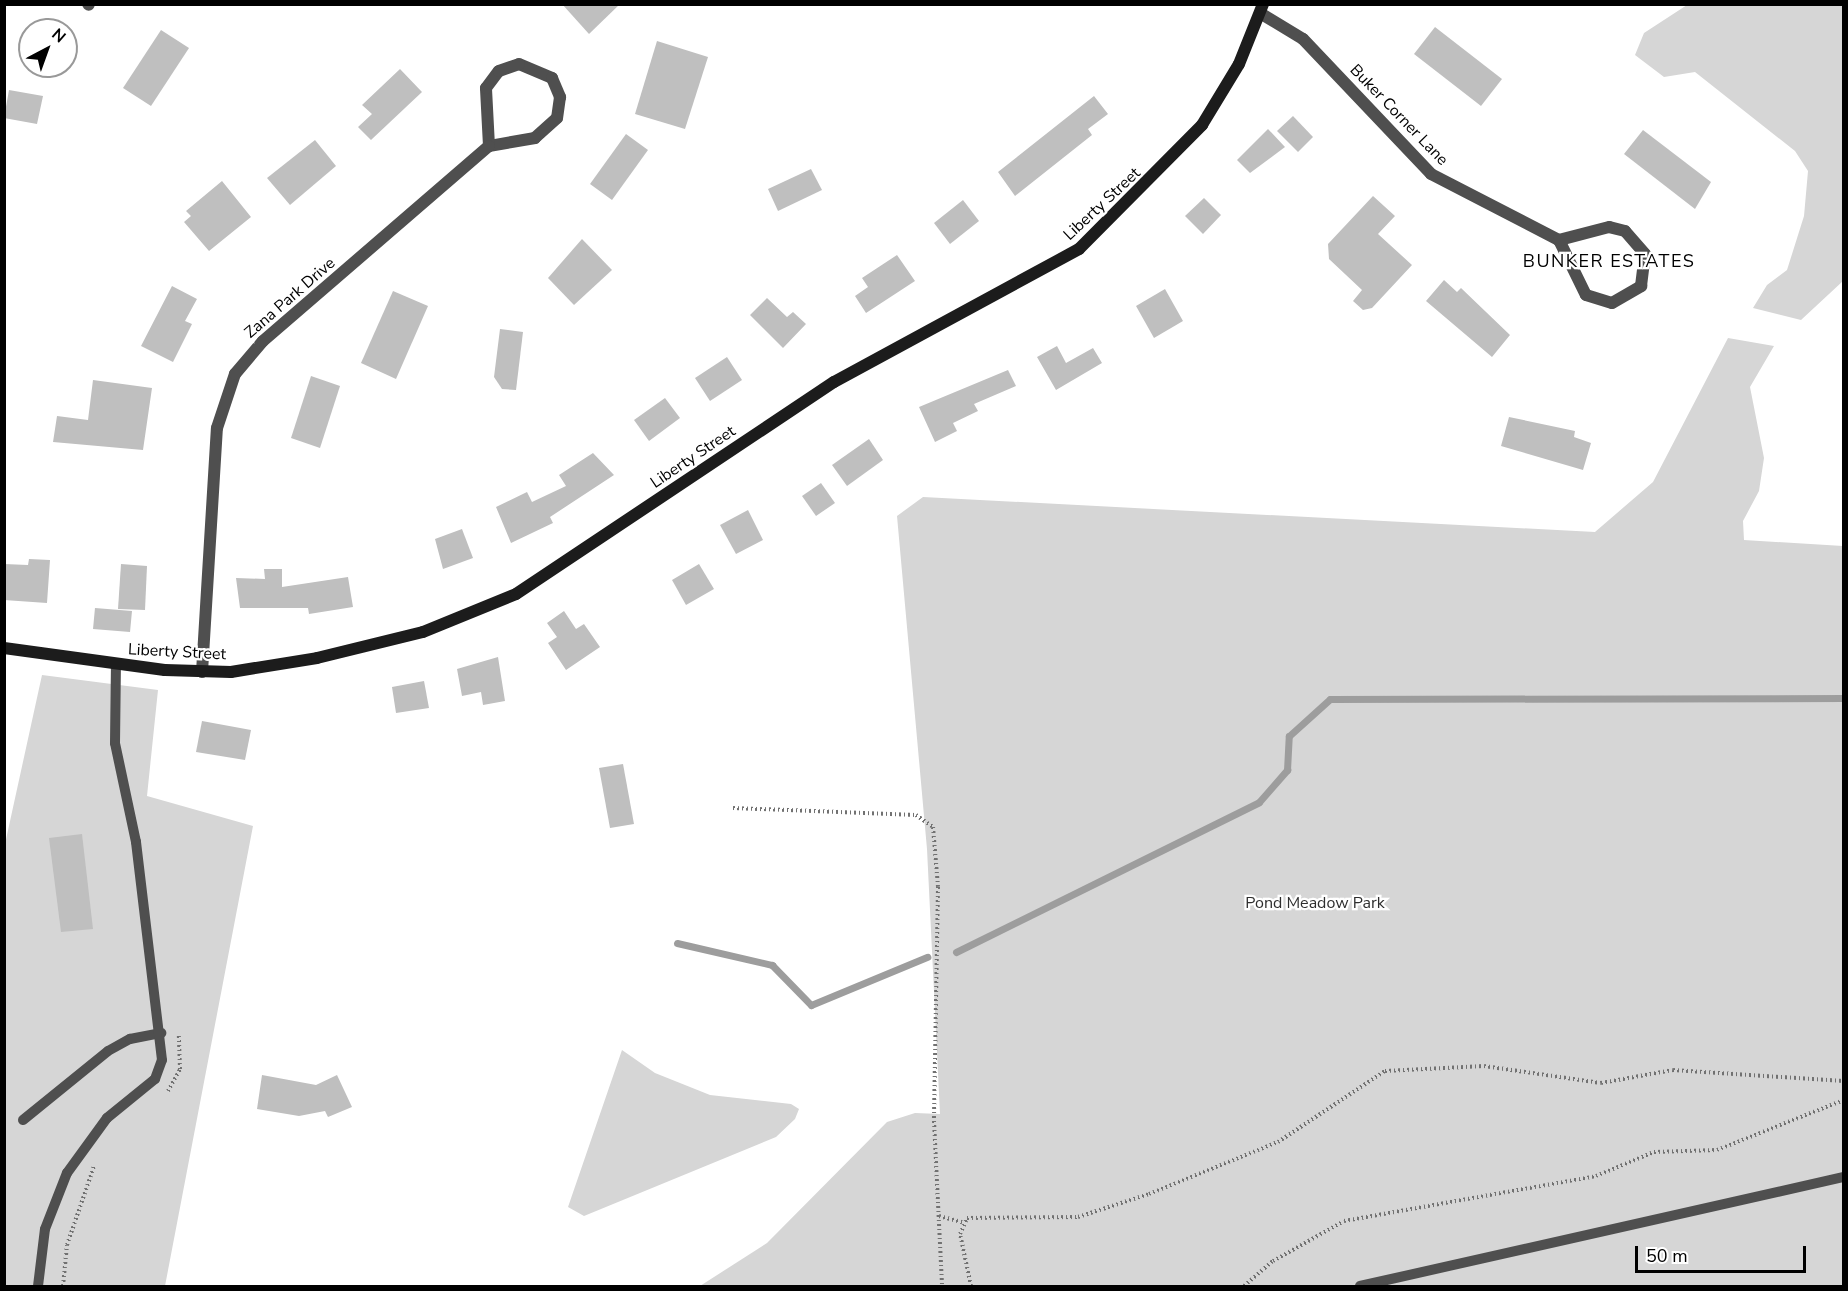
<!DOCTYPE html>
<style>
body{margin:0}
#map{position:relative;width:1848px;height:1291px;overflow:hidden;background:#fff;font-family:"Nunito Sans",sans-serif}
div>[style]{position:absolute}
.green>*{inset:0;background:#d6d6d6}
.stream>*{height:7px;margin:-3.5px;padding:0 3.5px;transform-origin:3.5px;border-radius:3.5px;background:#9d9d9d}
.building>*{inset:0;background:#bfbfbf}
.path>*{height:4px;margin-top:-2px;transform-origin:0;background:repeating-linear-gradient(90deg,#717171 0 1.5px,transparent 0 4.5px)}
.service>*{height:10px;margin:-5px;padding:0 5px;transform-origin:5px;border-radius:5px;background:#4f4f4f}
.minor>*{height:12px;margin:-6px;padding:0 6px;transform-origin:6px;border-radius:6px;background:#4f4f4f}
.secondary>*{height:12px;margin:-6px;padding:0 6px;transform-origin:6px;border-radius:6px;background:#1c1c1c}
span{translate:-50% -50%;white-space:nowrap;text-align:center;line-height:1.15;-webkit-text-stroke:4.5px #fff;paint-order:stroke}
.street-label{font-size:16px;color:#000}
.park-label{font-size:16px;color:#2d2d2d}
.neighbourhood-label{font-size:18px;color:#000;letter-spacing:1.5px}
.frame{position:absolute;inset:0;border:6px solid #000;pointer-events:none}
.north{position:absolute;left:18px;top:18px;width:60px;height:60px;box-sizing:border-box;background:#fff;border:2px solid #999;border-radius:50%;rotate:41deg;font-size:16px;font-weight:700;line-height:24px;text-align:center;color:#000}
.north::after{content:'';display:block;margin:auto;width:21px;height:27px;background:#000;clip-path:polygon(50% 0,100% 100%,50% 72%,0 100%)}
.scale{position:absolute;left:1635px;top:1246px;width:171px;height:27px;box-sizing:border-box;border:3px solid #000;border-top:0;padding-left:8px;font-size:18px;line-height:21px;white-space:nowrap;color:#000;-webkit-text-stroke:4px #fff;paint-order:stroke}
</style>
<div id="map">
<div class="green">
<div style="clip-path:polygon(1687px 5px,1843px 5px,1843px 281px,1801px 320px,1753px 308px,1767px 285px,1787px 270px,1804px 216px,1808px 171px,1795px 151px,1695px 72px,1664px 77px,1635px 55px,1644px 33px)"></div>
<div style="clip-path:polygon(1728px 338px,1774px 346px,1750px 387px,1764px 458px,1759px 491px,1743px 521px,1744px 540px,1843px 546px,1843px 1286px,700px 1286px,767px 1243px,887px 1122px,915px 1113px,940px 1114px,927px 849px,897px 516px,923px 497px,1595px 532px,1653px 482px)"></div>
<div style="clip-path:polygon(42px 675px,158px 690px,147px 796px,253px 826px,165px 1286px,5px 1286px,5px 844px)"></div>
<div style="clip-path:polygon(622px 1050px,655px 1073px,710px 1095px,791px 1104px,799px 1109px,795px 1119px,776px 1137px,584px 1216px,568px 1207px)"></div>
</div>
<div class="stream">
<div style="left:677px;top:943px;width:98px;rotate:13deg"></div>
<div style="left:772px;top:965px;width:56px;rotate:45.7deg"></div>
<div style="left:811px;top:1005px;width:126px;rotate:-22.5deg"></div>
<div style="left:956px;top:952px;width:338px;rotate:-26.3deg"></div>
<div style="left:1259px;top:802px;width:43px;rotate:-48.8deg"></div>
<div style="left:1287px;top:770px;width:34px;rotate:-87deg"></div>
<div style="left:1289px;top:736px;width:55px;rotate:-42.1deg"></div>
<div style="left:1330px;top:699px;width:514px;rotate:-0.11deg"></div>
</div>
<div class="building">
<div style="clip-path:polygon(562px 4px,620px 4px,589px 34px)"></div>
<div style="clip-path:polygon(1435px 27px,1502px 79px,1481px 106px,1414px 54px)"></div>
<div style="clip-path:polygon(161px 30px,189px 48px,151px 106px,123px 88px)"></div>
<div style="clip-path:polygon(657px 41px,708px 57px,685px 129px,635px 114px)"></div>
<div style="clip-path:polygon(400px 69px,422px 92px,371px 140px,358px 127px,372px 114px,362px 105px)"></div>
<div style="clip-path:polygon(9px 90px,43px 96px,37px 124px,4px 118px)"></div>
<div style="clip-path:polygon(1094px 96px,1108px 114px,1088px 129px,1092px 135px,1015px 196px,998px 172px)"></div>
<div style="clip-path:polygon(1293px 116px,1313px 137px,1298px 152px,1277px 131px)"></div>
<div style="clip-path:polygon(1268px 129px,1285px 147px,1250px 173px,1237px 160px)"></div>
<div style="clip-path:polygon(1643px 130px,1711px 182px,1695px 209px,1624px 154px)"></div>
<div style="clip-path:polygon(626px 134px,648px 150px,612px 200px,590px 184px)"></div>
<div style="clip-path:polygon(315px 140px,336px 166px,290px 205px,267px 178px)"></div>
<div style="clip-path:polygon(811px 169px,822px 190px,778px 211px,768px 189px)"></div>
<div style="clip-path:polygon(222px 181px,251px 217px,209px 251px,184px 222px,191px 216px,186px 211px)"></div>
<div style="clip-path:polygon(1373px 196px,1395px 216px,1378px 234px,1412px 265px,1372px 308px,1363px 310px,1353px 301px,1362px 290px,1329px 259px,1328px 244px)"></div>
<div style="clip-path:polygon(1204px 198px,1221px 215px,1203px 234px,1185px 216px)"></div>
<div style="clip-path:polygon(963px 200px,979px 221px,950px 244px,934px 223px)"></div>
<div style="clip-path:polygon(582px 239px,612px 270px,574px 305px,548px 278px)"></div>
<div style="clip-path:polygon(897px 255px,915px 281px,866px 313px,855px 296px,868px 287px,862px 278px)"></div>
<div style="clip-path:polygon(1444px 280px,1457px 292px,1461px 288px,1510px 335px,1492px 357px,1426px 301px)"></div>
<div style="clip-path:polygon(172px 286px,197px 299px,185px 321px,192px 324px,173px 362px,141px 346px)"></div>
<div style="clip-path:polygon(1165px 289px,1183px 321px,1154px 338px,1136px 306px)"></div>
<div style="clip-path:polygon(393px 291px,428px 306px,396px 379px,361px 363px)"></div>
<div style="clip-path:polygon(767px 298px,787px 317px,793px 312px,806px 324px,783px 348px,750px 315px)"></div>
<div style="clip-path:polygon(500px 329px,523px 332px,516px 390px,502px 389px,494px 377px)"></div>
<div style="clip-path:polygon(1057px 346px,1066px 363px,1093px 348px,1102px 363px,1056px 390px,1037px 357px)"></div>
<div style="clip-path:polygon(727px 357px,742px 380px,710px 401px,695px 378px)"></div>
<div style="clip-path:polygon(1008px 370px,1016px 386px,974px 404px,978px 411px,953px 423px,957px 431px,935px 442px,919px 407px)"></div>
<div style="clip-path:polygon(311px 376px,340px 386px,320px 448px,291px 438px)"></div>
<div style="clip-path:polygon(93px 380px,152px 388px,143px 450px,53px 442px,57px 416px,88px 420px)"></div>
<div style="clip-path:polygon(665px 398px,680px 418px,649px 441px,634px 420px)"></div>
<div style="clip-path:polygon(1509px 417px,1575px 431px,1574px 437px,1591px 443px,1583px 470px,1501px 446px)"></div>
<div style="clip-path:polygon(869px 439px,883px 460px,847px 486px,832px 465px)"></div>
<div style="clip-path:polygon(593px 453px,614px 475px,550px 517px,553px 523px,511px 543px,496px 507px,527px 492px,532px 502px,566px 486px,559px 475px)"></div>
<div style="clip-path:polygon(821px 483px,835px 503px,816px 516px,802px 496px)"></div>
<div style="clip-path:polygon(748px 510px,763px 540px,736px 554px,720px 525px)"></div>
<div style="clip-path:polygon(462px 529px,473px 558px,443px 569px,435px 539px)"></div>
<div style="clip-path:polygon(29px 559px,50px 560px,47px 603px,4px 600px,4px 564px,28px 565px)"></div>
<div style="clip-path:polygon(121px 564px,147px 566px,145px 610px,118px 609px)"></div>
<div style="clip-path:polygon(699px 564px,714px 589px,686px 605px,672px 580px)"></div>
<div style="clip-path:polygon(264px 569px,282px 569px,282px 587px,348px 577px,353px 607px,309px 614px,308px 608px,240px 608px,236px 578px,265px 579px)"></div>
<div style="clip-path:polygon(95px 608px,132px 611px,130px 632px,93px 629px)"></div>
<div style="clip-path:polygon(564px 611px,576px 629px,584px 624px,600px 647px,566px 670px,548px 643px,557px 637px,547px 623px)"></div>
<div style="clip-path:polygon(498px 657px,505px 701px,483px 705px,481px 692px,462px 696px,457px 669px)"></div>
<div style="clip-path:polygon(424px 681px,429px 708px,396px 713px,392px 687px)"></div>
<div style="clip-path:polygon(202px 721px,251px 730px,245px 760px,196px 752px)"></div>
<div style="clip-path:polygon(623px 764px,634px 824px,610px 828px,599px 768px)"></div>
<div style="clip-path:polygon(82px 834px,93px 929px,61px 932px,49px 838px)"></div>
<div style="clip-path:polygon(262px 1075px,316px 1085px,337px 1075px,352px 1107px,328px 1117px,325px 1111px,299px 1116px,257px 1109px)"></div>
</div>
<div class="path">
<div style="left:733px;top:808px;width:183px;rotate:2.2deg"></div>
<div style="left:916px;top:815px;width:21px;rotate:35deg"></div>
<div style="left:933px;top:827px;width:60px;rotate:85.2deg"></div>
<div style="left:938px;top:887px;width:234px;rotate:91deg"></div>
<div style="left:934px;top:1121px;width:165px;rotate:87.2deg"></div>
<div style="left:168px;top:1091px;width:25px;rotate:-61deg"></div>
<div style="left:180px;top:1069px;width:36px;rotate:-92deg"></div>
<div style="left:939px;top:1216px;width:24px;rotate:15deg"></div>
<div style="left:63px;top:1286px;width:41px;rotate:-84.4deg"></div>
<div style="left:67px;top:1245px;width:83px;rotate:-71.1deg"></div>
<div style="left:971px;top:1286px;width:53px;rotate:-101.9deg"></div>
<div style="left:960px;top:1234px;width:17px;rotate:-66deg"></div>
<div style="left:967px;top:1218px;width:111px;rotate:-0.5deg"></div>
<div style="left:1078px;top:1217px;width:75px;rotate:-17.9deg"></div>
<div style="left:1149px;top:1194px;width:139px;rotate:-22deg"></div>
<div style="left:1278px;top:1142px;width:128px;rotate:-33.6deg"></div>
<div style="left:1385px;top:1071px;width:99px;rotate:-2.9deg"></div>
<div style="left:1484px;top:1066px;width:118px;rotate:8.3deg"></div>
<div style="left:1601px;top:1083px;width:73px;rotate:-10.2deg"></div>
<div style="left:1673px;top:1070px;width:171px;rotate:3.7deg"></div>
<div style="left:1244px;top:1286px;width:38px;rotate:-41deg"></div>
<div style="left:1273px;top:1261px;width:81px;rotate:-29.4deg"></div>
<div style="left:1344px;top:1221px;width:256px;rotate:-10.1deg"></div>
<div style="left:1596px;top:1176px;width:63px;rotate:-22.5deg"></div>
<div style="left:1654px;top:1152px;width:63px;rotate:-1.8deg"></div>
<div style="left:1717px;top:1150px;width:136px;rotate:-21.5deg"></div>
</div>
<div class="service">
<div style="left:23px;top:1120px;width:109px;rotate:-39.1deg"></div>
<div style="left:108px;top:1051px;width:25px;rotate:-29deg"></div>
<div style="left:130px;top:1039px;width:32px;rotate:-11deg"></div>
<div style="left:38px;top:1286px;width:57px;rotate:-83deg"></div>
<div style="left:45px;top:1229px;width:60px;rotate:-68.6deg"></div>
<div style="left:67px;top:1173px;width:68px;rotate:-54deg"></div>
<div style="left:107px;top:1118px;width:62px;rotate:-39.1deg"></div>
<div style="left:155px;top:1079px;width:20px;rotate:-70deg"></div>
<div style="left:162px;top:1060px;width:220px;rotate:-96.8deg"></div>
<div style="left:136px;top:842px;width:101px;rotate:-102deg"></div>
<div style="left:115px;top:743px;width:79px;rotate:-89.3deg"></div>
<div style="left:1360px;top:1286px;width:496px;rotate:-12.7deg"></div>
</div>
<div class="minor">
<div style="left:88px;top:4px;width:1px;rotate:45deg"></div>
<div style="left:1260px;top:13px;width:50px;rotate:31.2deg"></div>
<div style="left:1303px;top:39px;width:186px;rotate:46.5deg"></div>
<div style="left:1431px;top:174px;width:144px;rotate:27.3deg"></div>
<div style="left:1559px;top:240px;width:61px;rotate:63.9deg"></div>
<div style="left:1586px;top:295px;width:27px;rotate:17deg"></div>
<div style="left:1612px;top:303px;width:34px;rotate:-30deg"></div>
<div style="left:1641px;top:286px;width:32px;rotate:-83deg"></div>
<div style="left:1645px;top:254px;width:30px;rotate:-131deg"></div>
<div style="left:1625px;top:231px;width:16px;rotate:-166deg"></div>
<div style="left:1609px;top:227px;width:52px;rotate:165.4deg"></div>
<div style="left:519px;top:64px;width:36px;rotate:23deg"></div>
<div style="left:552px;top:78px;width:21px;rotate:67deg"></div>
<div style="left:560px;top:97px;width:21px;rotate:98deg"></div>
<div style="left:557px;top:118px;width:30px;rotate:138deg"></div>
<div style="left:535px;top:138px;width:47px;rotate:170.1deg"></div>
<div style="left:489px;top:146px;width:58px;rotate:-93deg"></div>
<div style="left:486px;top:88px;width:21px;rotate:-53deg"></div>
<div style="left:499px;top:71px;width:21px;rotate:-19deg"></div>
<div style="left:202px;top:672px;width:244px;rotate:-86.5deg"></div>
<div style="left:217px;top:428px;width:57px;rotate:-71.6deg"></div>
<div style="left:235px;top:374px;width:43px;rotate:-49.7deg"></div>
<div style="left:263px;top:341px;width:298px;rotate:-40.8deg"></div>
</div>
<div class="secondary">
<div style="left:4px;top:648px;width:162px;rotate:7.8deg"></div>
<div style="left:165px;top:670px;width:66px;rotate:1.7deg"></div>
<div style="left:231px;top:672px;width:87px;rotate:-9.2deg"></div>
<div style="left:317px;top:658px;width:109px;rotate:-13.8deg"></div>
<div style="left:423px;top:632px;width:100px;rotate:-22.2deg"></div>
<div style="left:516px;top:594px;width:382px;rotate:-33.7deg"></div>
<div style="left:834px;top:382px;width:279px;rotate:-28.5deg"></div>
<div style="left:1079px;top:249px;width:175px;rotate:-45.2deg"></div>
<div style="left:1202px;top:125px;width:71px;rotate:-58.8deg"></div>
<div style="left:1239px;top:64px;width:65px;rotate:-68.2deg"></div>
</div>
<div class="street-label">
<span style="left:1399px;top:115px;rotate:46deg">Buker Corner Lane</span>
<span style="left:1102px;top:204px;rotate:-43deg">Liberty Street</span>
<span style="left:290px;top:298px;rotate:-41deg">Zana Park Drive</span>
<span style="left:693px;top:457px;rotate:-34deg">Liberty Street</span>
<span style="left:177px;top:652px;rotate:3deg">Liberty Street</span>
</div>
<div class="park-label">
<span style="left:1315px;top:903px">Pond Meadow Park</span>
</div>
<div class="neighbourhood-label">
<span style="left:1609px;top:261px">BUNKER ESTATES</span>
</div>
<div class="frame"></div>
<div class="north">N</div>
<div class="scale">50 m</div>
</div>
